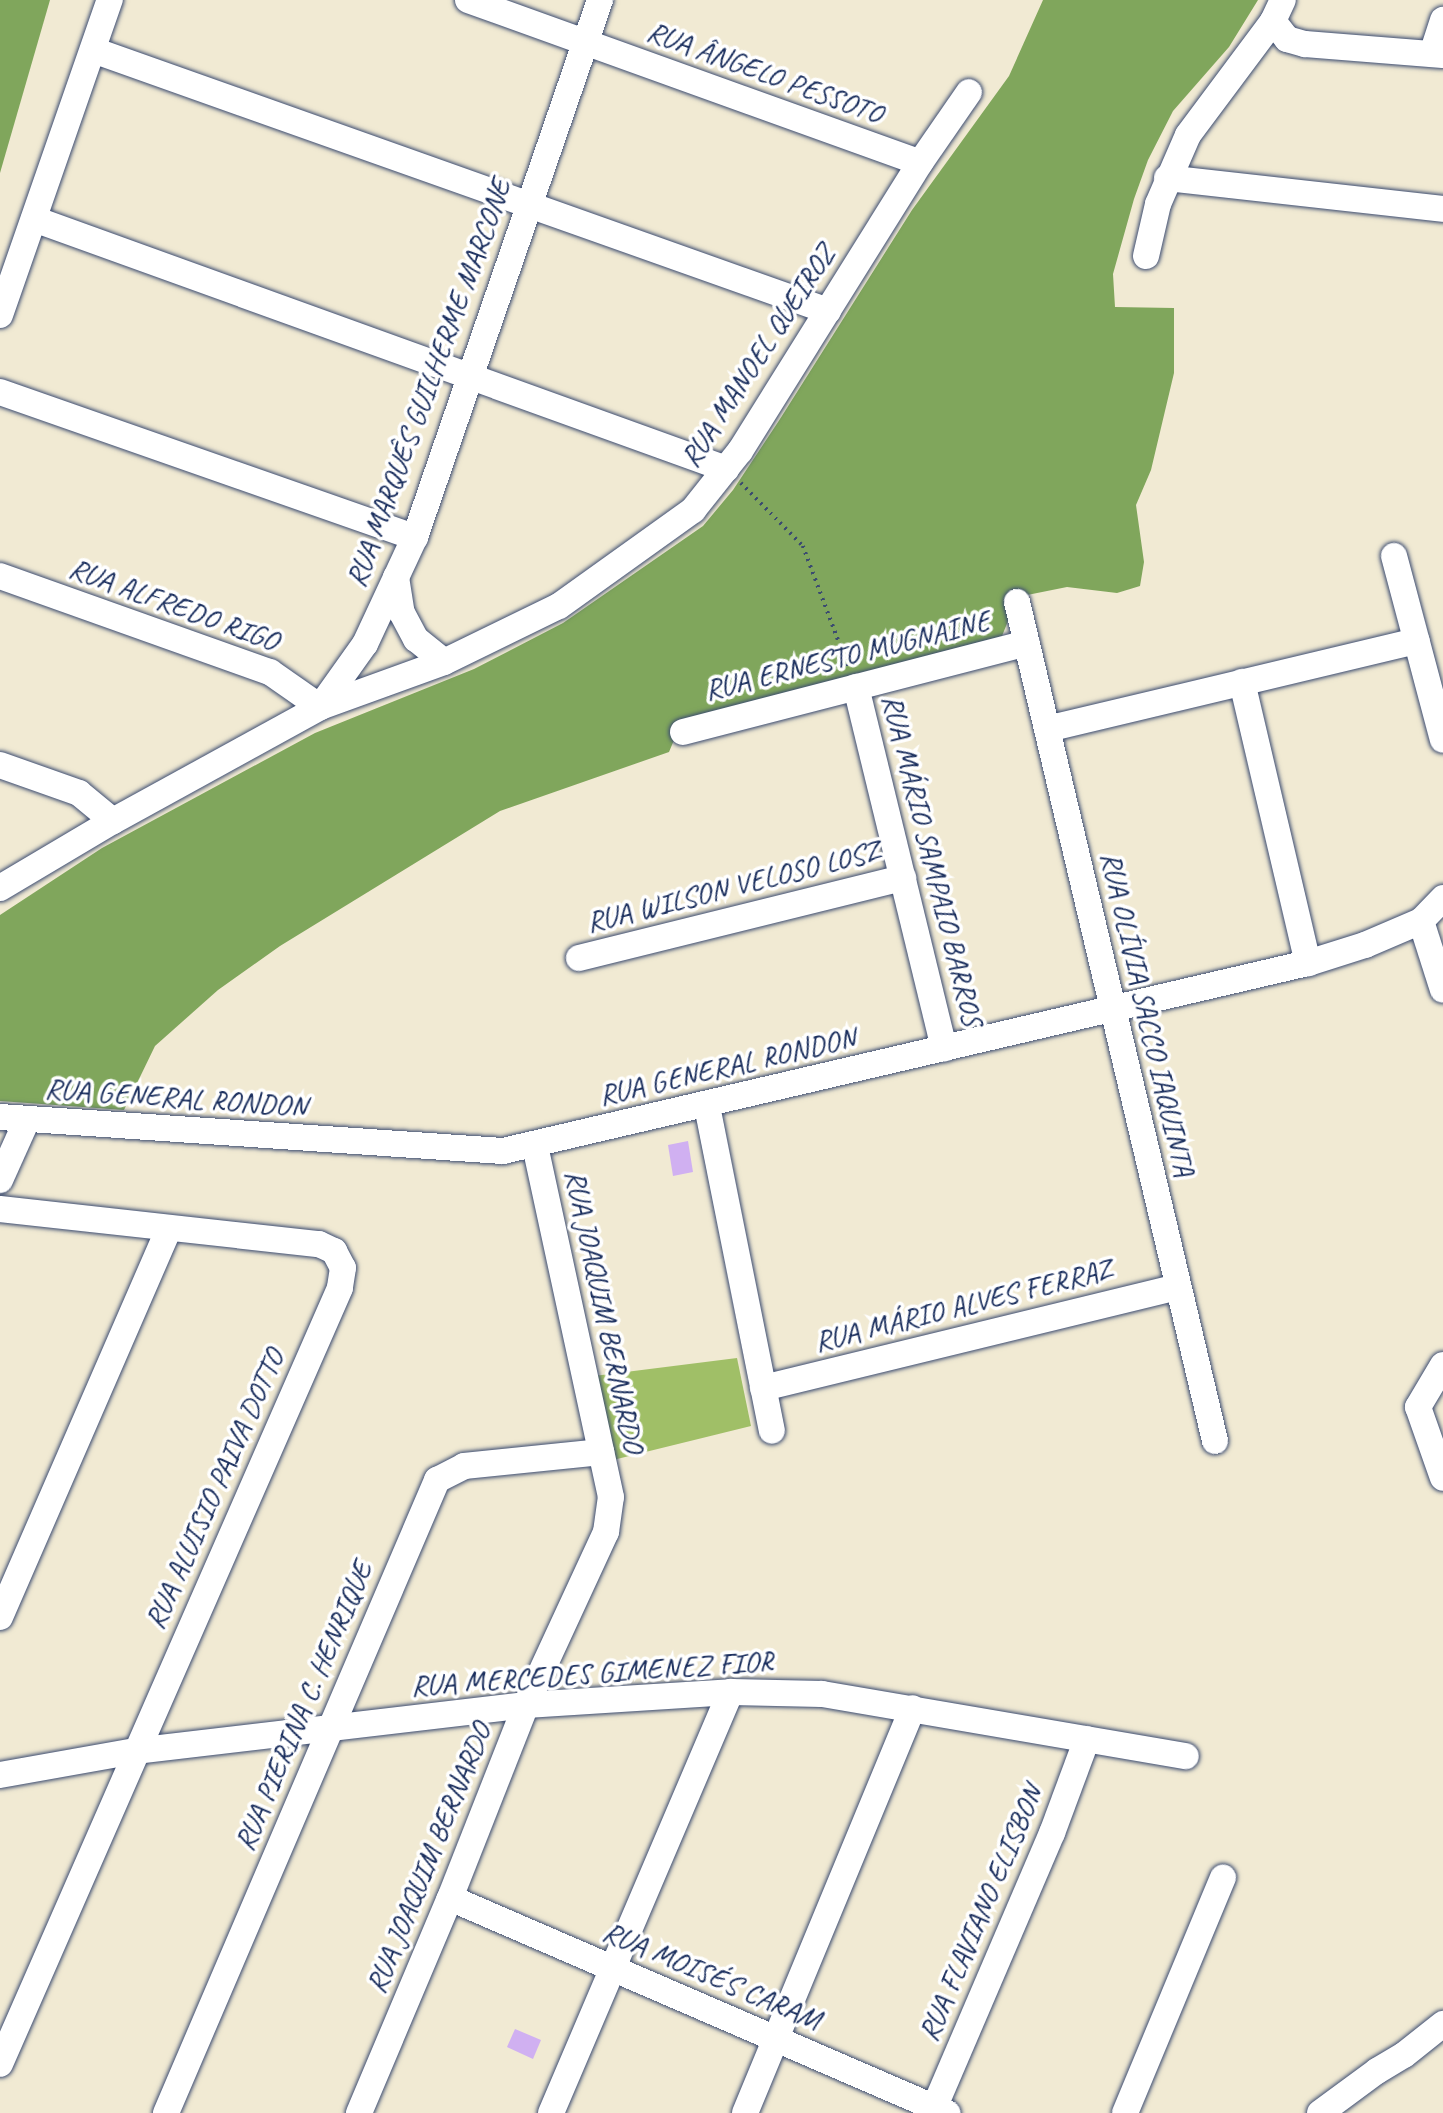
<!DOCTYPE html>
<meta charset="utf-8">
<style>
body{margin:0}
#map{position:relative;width:1443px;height:2113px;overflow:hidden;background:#f1ead3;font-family:Caveat,sans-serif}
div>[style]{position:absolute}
.green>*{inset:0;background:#a0bf67}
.forest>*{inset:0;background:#80a65c}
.building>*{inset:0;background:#d0b0f1}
.path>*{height:3.5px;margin-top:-1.75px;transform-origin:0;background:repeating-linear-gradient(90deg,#3b4b70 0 2px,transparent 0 7px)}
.roads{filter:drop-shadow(0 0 2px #3b4b70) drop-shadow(0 0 2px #3b4b70)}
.minor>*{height:26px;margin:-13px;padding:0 13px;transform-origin:13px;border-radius:13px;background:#fff}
span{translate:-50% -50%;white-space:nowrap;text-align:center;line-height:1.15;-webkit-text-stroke:7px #fff;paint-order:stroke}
.street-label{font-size:30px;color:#1b2f5e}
</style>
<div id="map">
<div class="green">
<div style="clip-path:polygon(737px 1358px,751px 1426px,613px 1460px,594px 1376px)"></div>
</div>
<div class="forest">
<div style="clip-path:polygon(0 0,50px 0,0 173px)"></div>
<div style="clip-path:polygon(1043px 0,1258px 0,1229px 47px,1173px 111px,1148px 160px,1134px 199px,1113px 274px,1115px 307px,1174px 308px,1174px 373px,1151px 470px,1136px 505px,1144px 562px,1140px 586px,1117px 593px,1067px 587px,1007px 599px,1010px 616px,1002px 636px,682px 721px,669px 752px,500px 811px,280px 946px,218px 990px,155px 1046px,124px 1110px,0 1101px,0 915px,102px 848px,315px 733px,474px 669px,563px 623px,703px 526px,733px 490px,780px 419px,912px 210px,1009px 76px)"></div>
</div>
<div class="building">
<div style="clip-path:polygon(688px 1141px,693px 1172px,673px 1176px,668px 1145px)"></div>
<div style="clip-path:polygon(515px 2029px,541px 2040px,533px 2059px,507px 2047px)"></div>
</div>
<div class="path">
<div style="left:741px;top:483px;width:88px;rotate:45.5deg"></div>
<div style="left:803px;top:546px;width:131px;rotate:69.5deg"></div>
</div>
<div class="roads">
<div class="minor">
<div style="left:468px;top:0;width:480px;rotate:19.8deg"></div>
<div style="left:1273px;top:21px;width:23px;rotate:52deg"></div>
<div style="left:1287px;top:39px;width:19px;rotate:16deg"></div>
<div style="left:1305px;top:44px;width:138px;rotate:4.6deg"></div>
<div style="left:93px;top:50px;width:780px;rotate:19.55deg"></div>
<div style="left:1432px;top:54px;width:36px;rotate:-72deg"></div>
<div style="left:1167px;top:178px;width:278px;rotate:6.4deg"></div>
<div style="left:34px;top:219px;width:736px;rotate:19.86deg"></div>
<div style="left:1146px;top:256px;width:53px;rotate:-77deg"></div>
<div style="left:1158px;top:204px;width:75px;rotate:-66.5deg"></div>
<div style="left:1188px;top:135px;width:142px;rotate:-53.3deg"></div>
<div style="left:1273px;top:21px;width:23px;rotate:-65deg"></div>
<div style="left:0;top:315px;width:334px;rotate:-70.8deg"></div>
<div style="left:0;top:392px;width:440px;rotate:19.3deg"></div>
<div style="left:1394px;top:556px;width:190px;rotate:75.1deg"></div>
<div style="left:0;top:576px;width:287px;rotate:19.6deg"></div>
<div style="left:270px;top:672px;width:61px;rotate:35deg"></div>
<div style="left:396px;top:577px;width:36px;rotate:81deg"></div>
<div style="left:402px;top:613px;width:30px;rotate:62deg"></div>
<div style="left:416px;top:639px;width:36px;rotate:39deg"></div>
<div style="left:1017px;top:602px;width:862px;rotate:76.72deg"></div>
<div style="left:1242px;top:682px;width:289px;rotate:76.8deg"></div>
<div style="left:856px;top:687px;width:372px;rotate:76.3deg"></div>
<div style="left:320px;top:707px;width:132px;rotate:-19.9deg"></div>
<div style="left:444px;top:662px;width:128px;rotate:-26deg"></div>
<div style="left:559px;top:606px;width:165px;rotate:-35.6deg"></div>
<div style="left:693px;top:510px;width:75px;rotate:-51.5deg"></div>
<div style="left:740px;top:451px;width:340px;rotate:-58deg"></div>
<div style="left:920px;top:163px;width:86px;rotate:-55.4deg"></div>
<div style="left:1047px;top:729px;width:380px;rotate:-13.4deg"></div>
<div style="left:683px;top:732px;width:355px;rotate:-14.5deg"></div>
<div style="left:0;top:765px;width:84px;rotate:19.5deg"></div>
<div style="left:79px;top:793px;width:44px;rotate:39.5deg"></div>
<div style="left:0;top:888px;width:131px;rotate:-30.7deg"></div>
<div style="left:113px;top:821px;width:236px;rotate:-28.8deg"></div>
<div style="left:320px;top:707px;width:77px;rotate:-54.5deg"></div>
<div style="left:365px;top:644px;width:118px;rotate:-65deg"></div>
<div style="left:415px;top:537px;width:568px;rotate:-70.99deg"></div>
<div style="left:1421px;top:921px;width:72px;rotate:72.3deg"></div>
<div style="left:579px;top:958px;width:334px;rotate:-13.9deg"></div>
<div style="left:707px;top:1106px;width:331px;rotate:78.7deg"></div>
<div style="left:0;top:1117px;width:504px;rotate:3.87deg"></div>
<div style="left:503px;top:1151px;width:827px;rotate:-13.15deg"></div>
<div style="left:1308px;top:963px;width:60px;rotate:-17.5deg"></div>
<div style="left:1365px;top:945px;width:61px;rotate:-23.2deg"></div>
<div style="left:1421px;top:921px;width:32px;rotate:-46deg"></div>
<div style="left:0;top:1180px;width:66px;rotate:-65.8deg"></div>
<div style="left:0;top:1209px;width:321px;rotate:6.3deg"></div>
<div style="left:319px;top:1244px;width:17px;rotate:25deg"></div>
<div style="left:334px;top:1251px;width:19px;rotate:62deg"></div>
<div style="left:343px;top:1268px;width:20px;rotate:99deg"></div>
<div style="left:340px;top:1288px;width:847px;rotate:113.66deg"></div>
<div style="left:1443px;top:1365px;width:49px;rotate:120.8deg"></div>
<div style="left:1418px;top:1407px;width:75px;rotate:70.6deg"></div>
<div style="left:763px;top:1388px;width:427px;rotate:-13.7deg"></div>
<div style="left:0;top:1617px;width:424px;rotate:-66.5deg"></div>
<div style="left:0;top:1775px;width:137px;rotate:-10.1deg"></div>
<div style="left:135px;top:1751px;width:394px;rotate:-6.7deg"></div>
<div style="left:526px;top:1705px;width:205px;rotate:-3.6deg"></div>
<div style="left:731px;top:1692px;width:91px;rotate:1.3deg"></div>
<div style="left:822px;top:1694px;width:369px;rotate:9.7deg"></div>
<div style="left:450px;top:1898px;width:542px;rotate:23.39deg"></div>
<div style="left:166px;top:2113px;width:689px;rotate:-66.82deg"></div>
<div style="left:437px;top:1480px;width:30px;rotate:-27deg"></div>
<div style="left:464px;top:1466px;width:138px;rotate:-5.8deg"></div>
<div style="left:359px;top:2113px;width:233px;rotate:-67.1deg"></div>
<div style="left:450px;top:1898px;width:207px;rotate:-68.5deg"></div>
<div style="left:526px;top:1705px;width:191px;rotate:-65.2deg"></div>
<div style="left:606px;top:1532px;width:35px;rotate:-82deg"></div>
<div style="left:611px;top:1497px;width:361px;rotate:-102.2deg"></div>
<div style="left:551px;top:2113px;width:458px;rotate:-66.9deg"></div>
<div style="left:745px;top:2113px;width:438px;rotate:-67.5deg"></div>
<div style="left:932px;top:2113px;width:305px;rotate:-66.8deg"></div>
<div style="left:1052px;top:1833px;width:100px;rotate:-69.6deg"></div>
<div style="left:1125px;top:2113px;width:255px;rotate:-67.4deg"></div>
<div style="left:1320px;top:2113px;width:71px;rotate:-36.4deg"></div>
<div style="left:1377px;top:2071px;width:31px;rotate:-31deg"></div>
<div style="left:1404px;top:2055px;width:50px;rotate:-38.5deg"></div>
</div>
</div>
<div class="street-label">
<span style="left:765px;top:72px;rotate:20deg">RUA ÂNGELO PESSOTO</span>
<span style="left:757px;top:356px;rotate:-57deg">RUA MANOEL QUEIROZ</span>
<span style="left:428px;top:383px;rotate:-70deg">RUA MARQUÊS GUILHERME MARCONE</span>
<span style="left:174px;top:604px;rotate:20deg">RUA ALFREDO RIGO</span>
<span style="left:847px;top:655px;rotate:-14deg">RUA ERNESTO MUGNAINE</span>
<span style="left:933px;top:860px;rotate:76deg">RUA MÁRIO SAMPAIO BARROS</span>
<span style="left:733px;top:886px;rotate:-14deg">RUA WILSON VELOSO LOSZ</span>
<span style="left:1148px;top:1014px;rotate:77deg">RUA OLÍVIA SACCO IAQUINTA</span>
<span style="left:727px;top:1066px;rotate:-13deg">RUA GENERAL RONDON</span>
<span style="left:176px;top:1097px;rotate:4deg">RUA GENERAL RONDON</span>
<span style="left:963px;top:1305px;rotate:-14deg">RUA MÁRIO ALVES FERRAZ</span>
<span style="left:605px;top:1311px;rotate:78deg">RUA JOAQUIM BERNARDO</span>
<span style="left:214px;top:1489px;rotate:-66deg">RUA ALUISIO PAIVA DOTTO</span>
<span style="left:592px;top:1673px;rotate:-4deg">RUA MERCEDES GIMENEZ FIOR</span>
<span style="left:303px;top:1706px;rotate:-67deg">RUA PIERINA C. HENRIQUE</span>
<span style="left:428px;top:1858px;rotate:-68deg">RUA JOAQUIM BERNARDO</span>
<span style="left:980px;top:1913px;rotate:-67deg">RUA FLAVIANO ELISBON</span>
<span style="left:712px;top:1975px;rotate:23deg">RUA MOISÉS CARAM</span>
</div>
</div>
